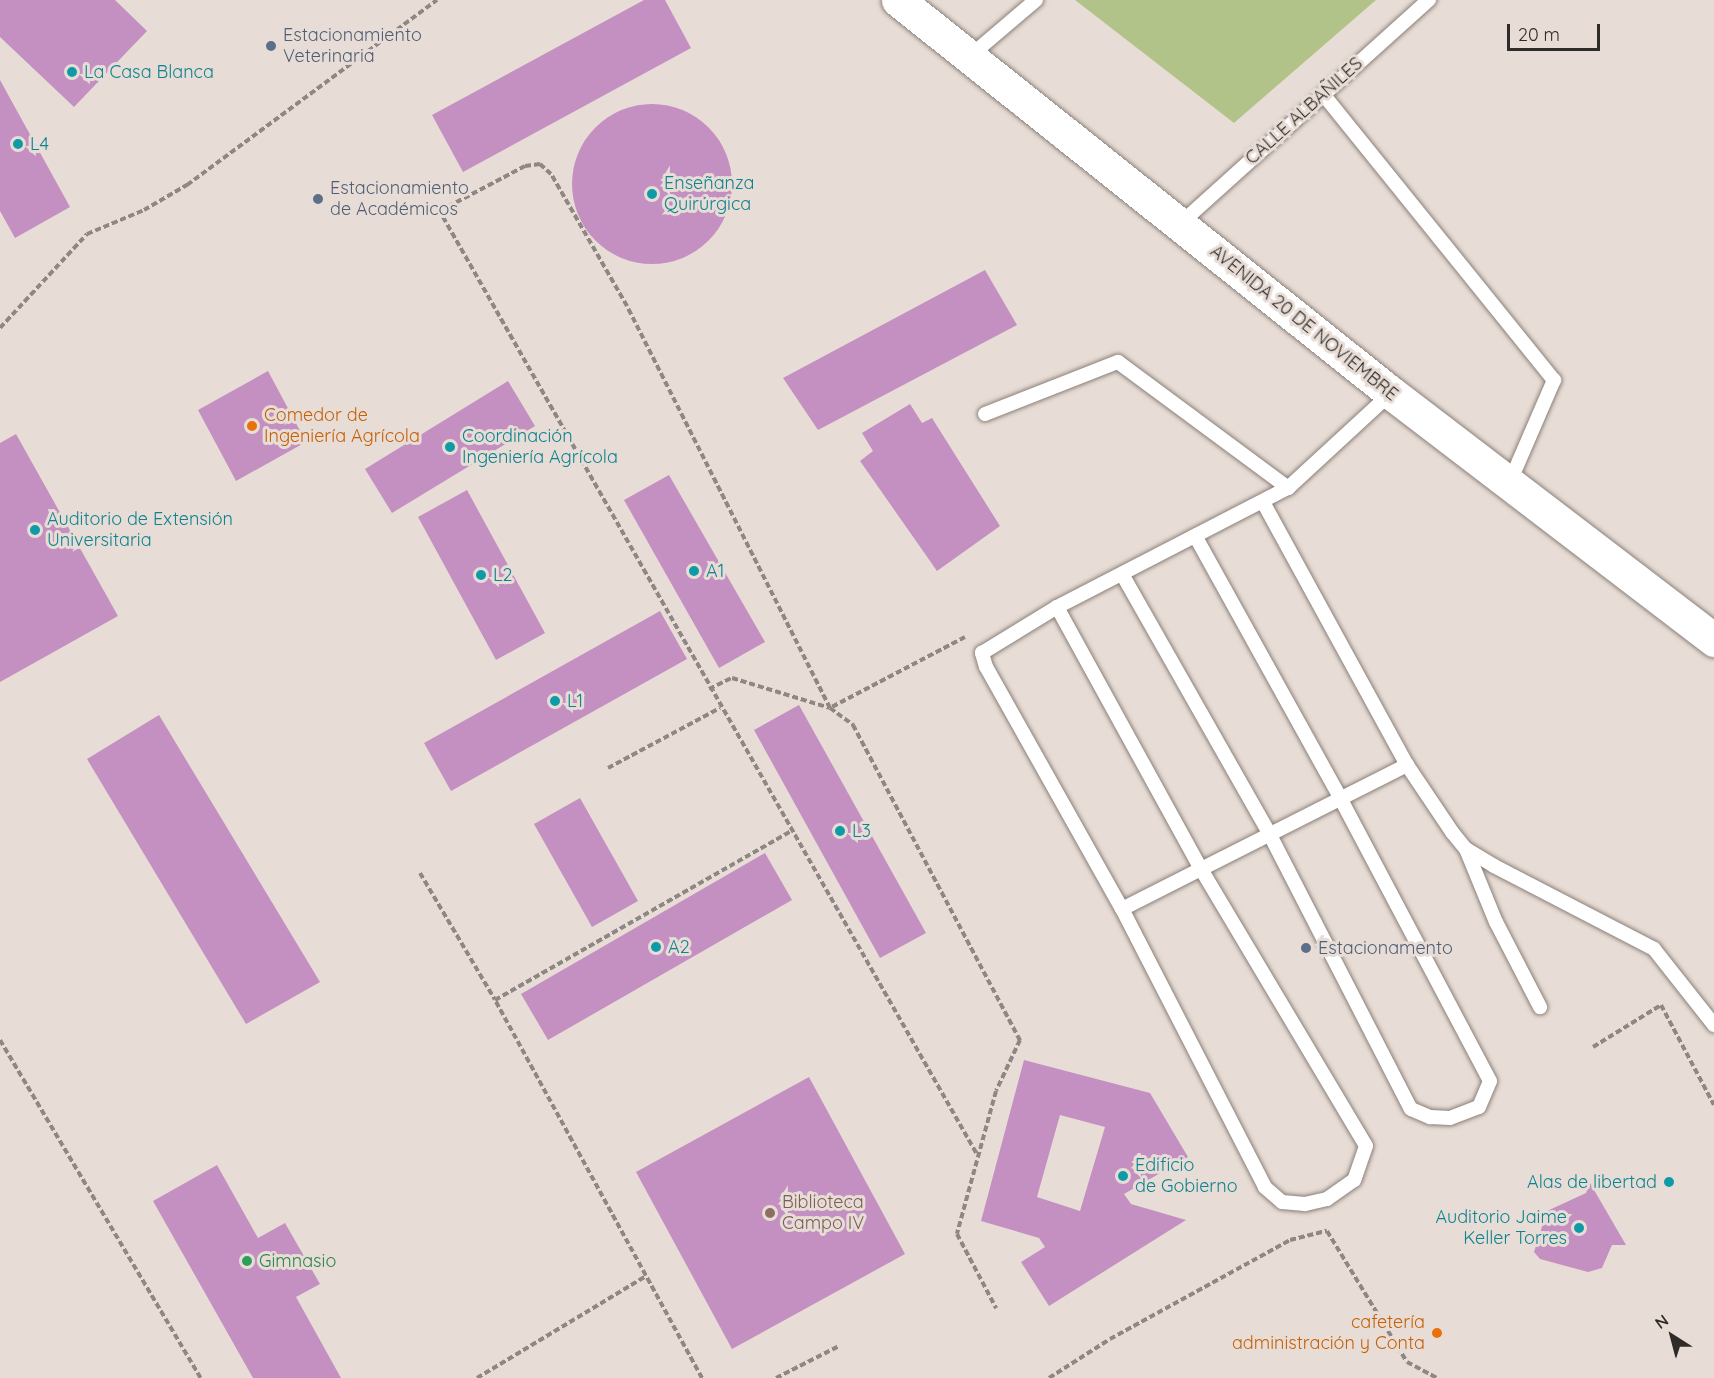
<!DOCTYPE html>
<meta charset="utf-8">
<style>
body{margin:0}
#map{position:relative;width:1714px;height:1378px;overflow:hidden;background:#e8ddd6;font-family:Quicksand,sans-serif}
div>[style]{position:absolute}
.green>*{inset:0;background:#b2c389}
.building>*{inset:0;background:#c490c1}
.round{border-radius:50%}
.path>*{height:4px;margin-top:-2px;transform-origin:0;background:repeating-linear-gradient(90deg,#8f8783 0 6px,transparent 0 9px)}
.roads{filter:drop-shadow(0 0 2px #8a807a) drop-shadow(0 0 2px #8a807a)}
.lane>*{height:14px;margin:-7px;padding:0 7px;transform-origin:7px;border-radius:7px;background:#fff}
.secondary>*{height:33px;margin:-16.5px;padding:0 16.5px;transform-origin:16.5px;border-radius:16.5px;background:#fff}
.dots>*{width:16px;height:16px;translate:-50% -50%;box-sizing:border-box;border:3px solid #e8ddd6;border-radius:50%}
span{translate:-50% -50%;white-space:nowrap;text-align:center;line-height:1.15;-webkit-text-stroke:6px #e8ddd6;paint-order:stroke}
.service-label{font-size:18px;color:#4e5e75}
.left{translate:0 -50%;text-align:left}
.culture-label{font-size:18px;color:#0d838f}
.right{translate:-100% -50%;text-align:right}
.street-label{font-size:18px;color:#2f2b29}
.food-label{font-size:18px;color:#c56008}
.education-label{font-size:18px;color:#785e54}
.leisure-label{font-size:18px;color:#27864d}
.north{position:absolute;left:1642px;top:1306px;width:60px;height:60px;-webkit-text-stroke:4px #e8ddd6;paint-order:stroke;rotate:324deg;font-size:16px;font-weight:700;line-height:24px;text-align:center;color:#2f2b29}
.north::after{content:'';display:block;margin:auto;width:21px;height:27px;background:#2f2b29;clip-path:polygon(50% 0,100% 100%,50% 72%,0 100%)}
.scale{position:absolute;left:1507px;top:24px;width:93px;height:27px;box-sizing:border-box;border:3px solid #2f2b29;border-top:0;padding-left:8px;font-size:18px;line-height:21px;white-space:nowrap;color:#2f2b29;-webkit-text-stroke:4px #e8ddd6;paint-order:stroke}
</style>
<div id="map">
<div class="green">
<div style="clip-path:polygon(1075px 0,1376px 0,1234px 123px)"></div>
</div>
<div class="building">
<div style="clip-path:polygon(0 0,115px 0,147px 31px,74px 107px,0 37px)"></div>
<div style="clip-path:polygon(644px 0,665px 0,691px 48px,463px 172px,432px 115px)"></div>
<div style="clip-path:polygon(0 80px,70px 207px,15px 238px,0 211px)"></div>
<div class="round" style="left:572px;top:104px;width:160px;height:160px"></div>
<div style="clip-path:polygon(985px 270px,1017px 325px,818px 430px,783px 378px)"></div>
<div style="clip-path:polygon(268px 371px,306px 442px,236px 481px,198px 410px)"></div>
<div style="clip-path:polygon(508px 381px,535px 426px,392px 513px,365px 469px)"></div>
<div style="clip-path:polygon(910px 404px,922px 423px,932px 418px,1000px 526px,937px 571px,860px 461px,873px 451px,862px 433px)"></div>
<div style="clip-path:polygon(16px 434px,118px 616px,0 682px,0 443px)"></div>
<div style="clip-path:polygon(669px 475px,765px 642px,719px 668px,624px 500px)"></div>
<div style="clip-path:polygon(467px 490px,545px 633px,496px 660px,418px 517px)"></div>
<div style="clip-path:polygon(660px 611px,687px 659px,451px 791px,424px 743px)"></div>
<div style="clip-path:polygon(799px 705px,926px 933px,880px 958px,754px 730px)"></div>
<div style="clip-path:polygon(159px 715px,320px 982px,246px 1024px,87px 759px)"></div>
<div style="clip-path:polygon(580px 798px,638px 901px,592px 927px,534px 824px)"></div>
<div style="clip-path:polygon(765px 853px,792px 900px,548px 1040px,521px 994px)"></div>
<div style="clip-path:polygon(evenodd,1024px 1060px,1150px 1093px,1188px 1157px,1124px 1194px,1131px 1204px,1186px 1220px,1049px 1306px,1021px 1262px,1045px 1247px,1039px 1238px,981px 1221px,1024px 1060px,1060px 1115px,1105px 1127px,1080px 1211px,1037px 1197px,1060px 1115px)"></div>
<div style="clip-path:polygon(809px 1077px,905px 1254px,732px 1349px,636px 1172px)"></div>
<div style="clip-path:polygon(217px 1165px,258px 1238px,285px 1223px,320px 1284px,296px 1297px,341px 1378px,253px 1378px,153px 1201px)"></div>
<div style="clip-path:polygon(1590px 1183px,1626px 1245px,1612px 1245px,1602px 1268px,1588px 1272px,1540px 1259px,1534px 1252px,1547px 1211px,1586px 1193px)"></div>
</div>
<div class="path">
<div style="left:0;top:328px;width:128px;rotate:-47.2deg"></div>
<div style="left:87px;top:234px;width:62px;rotate:-22.8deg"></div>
<div style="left:144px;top:210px;width:50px;rotate:-30.2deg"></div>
<div style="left:187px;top:185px;width:311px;rotate:-36.5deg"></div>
<div style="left:965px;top:637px;width:153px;rotate:152.3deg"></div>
<div style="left:830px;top:708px;width:450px;rotate:-116.8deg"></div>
<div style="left:627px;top:306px;width:152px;rotate:-119.9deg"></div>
<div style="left:551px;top:174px;width:15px;rotate:-138deg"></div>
<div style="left:540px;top:164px;width:15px;rotate:172deg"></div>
<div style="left:525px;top:166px;width:86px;rotate:152.2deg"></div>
<div style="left:449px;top:206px;width:13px;rotate:119deg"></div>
<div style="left:443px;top:217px;width:1081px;rotate:60.33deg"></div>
<div style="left:709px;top:689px;width:25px;rotate:-26deg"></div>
<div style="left:732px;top:678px;width:102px;rotate:17deg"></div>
<div style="left:830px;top:708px;width:29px;rotate:36deg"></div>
<div style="left:853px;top:725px;width:357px;rotate:62.1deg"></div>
<div style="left:1020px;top:1040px;width:56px;rotate:115.2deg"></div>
<div style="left:996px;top:1091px;width:148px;rotate:105.3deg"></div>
<div style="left:957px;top:1234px;width:84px;rotate:62.2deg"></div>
<div style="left:608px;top:768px;width:127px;rotate:-28.2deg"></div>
<div style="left:420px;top:873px;width:147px;rotate:59.4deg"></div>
<div style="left:0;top:1040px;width:393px;rotate:59.3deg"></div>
<div style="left:1593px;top:1047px;width:80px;rotate:-31.7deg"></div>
<div style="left:1661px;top:1005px;width:113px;rotate:62.1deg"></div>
<div style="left:477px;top:1378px;width:197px;rotate:-31.1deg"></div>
<div style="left:702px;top:1378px;width:431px;rotate:-118.7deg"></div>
<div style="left:495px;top:1000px;width:341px;rotate:-29.7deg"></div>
<div style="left:776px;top:1378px;width:71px;rotate:-26.9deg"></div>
<div style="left:1049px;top:1378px;width:72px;rotate:-32.6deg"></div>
<div style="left:1110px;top:1339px;width:205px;rotate:-28.8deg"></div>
<div style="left:1290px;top:1240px;width:38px;rotate:-14deg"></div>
<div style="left:1327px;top:1231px;width:153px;rotate:58.6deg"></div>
<div style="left:1407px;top:1362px;width:34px;rotate:28deg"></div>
</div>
<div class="roads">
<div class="lane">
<div style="left:969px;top:57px;width:88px;rotate:-40.4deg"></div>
<div style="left:1323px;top:94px;width:368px;rotate:51.1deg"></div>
<div style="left:1554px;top:380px;width:113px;rotate:113.4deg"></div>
<div style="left:1181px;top:223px;width:334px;rotate:-42deg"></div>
<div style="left:985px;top:414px;width:143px;rotate:-21.4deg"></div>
<div style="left:1118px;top:362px;width:212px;rotate:36.5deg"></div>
<div style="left:1263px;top:502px;width:300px;rotate:61.3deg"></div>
<div style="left:1407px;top:765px;width:81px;rotate:56.1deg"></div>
<div style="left:1452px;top:832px;width:22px;rotate:51deg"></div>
<div style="left:1466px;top:849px;width:33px;rotate:31deg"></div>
<div style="left:1494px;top:866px;width:180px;rotate:27.4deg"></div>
<div style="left:1654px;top:949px;width:97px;rotate:51.7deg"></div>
<div style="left:1122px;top:574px;width:300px;rotate:60.4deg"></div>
<div style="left:1270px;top:835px;width:308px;rotate:62.8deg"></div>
<div style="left:1411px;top:1109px;width:21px;rotate:23deg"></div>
<div style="left:1430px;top:1117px;width:20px;rotate:3deg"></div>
<div style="left:1450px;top:1118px;width:31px;rotate:-21deg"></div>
<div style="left:1479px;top:1107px;width:28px;rotate:-67deg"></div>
<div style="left:1490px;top:1081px;width:319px;rotate:-117.9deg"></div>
<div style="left:1341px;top:799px;width:301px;rotate:-119deg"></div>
<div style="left:1057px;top:607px;width:260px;rotate:-27.3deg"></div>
<div style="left:1288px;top:488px;width:140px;rotate:-42.7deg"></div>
<div style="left:1466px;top:849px;width:79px;rotate:67.7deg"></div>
<div style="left:1496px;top:922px;width:96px;rotate:62.6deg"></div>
<div style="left:1122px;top:909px;width:278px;rotate:-119.3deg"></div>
<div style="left:986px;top:667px;width:15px;rotate:-106deg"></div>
<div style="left:982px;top:653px;width:88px;rotate:-31.5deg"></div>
<div style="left:1057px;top:607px;width:299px;rotate:61.2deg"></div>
<div style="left:1201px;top:869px;width:322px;rotate:59.2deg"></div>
<div style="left:1366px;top:1146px;width:36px;rotate:109deg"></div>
<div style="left:1354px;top:1180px;width:33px;rotate:145deg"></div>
<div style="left:1327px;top:1199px;width:23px;rotate:167deg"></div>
<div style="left:1305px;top:1204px;width:23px;rotate:-175deg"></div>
<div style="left:1282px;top:1202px;width:23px;rotate:-139deg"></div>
<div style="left:1265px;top:1187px;width:313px;rotate:-117.2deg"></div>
<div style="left:1122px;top:909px;width:89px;rotate:-26.9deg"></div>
<div style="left:1201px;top:869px;width:231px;rotate:-26.8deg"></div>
</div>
<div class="secondary">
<div style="left:898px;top:0;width:630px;rotate:38.56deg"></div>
<div style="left:1391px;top:393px;width:407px;rotate:37.4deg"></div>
</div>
</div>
<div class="dots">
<div style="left:271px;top:46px;background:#5c6f8a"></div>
<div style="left:72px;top:72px;background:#0f9aa8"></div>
<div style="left:18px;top:144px;background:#0f9aa8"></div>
<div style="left:652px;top:194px;background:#0f9aa8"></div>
<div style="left:318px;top:199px;background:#5c6f8a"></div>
<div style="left:252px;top:426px;background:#e8710a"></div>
<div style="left:450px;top:447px;background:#0f9aa8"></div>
<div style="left:35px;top:530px;background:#0f9aa8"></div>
<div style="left:694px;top:571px;background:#0f9aa8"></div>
<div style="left:481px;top:575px;background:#0f9aa8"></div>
<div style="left:555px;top:701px;background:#0f9aa8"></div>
<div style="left:840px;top:831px;background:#0f9aa8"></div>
<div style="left:656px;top:947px;background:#0f9aa8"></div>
<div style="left:1306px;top:948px;background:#5c6f8a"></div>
<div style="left:1123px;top:1176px;background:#0f9aa8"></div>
<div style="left:1669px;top:1182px;background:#0f9aa8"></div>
<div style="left:770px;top:1213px;background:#8d6e63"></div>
<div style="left:1579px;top:1228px;background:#0f9aa8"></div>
<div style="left:247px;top:1261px;background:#2e9e5b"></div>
<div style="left:1437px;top:1333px;background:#e8710a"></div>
</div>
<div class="service-label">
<span class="left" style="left:283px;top:46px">Estacionamiento<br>Veterinaria</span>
<span class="left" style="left:330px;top:199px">Estacionamiento<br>de Académicos</span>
<span class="left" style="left:1318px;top:948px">Estacionamento</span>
</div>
<div class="culture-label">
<span class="left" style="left:84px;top:72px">La Casa Blanca</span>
<span class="left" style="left:30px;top:144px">L4</span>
<span class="left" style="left:664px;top:194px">Enseñanza<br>Quirúrgica</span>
<span class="left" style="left:462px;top:447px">Coordinación<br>Ingeniería Agrícola</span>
<span class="left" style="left:47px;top:530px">Auditorio de Extensión<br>Universitaria</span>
<span class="left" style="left:706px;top:571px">A1</span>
<span class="left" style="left:493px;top:575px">L2</span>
<span class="left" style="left:567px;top:701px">L1</span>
<span class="left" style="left:852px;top:831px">L3</span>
<span class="left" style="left:668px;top:947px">A2</span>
<span class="left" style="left:1135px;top:1176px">Edificio<br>de Gobierno</span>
<span class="right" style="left:1657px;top:1182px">Alas de libertad</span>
<span class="right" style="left:1567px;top:1228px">Auditorio Jaime<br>Keller Torres</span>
</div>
<div class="street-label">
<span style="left:1304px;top:111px;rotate:-42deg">CALLE ALBAÑILES</span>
<span style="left:1304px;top:323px;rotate:39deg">AVENIDA 20 DE NOVIEMBRE</span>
</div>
<div class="food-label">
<span class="left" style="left:264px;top:426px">Comedor de<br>Ingeniería Agrícola</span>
<span class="right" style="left:1425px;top:1333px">cafetería<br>administración y Conta</span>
</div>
<div class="education-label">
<span class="left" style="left:782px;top:1213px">Biblioteca<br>Campo IV</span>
</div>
<div class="leisure-label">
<span class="left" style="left:259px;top:1261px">Gimnasio</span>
</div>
<div class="north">N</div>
<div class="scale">20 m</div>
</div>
